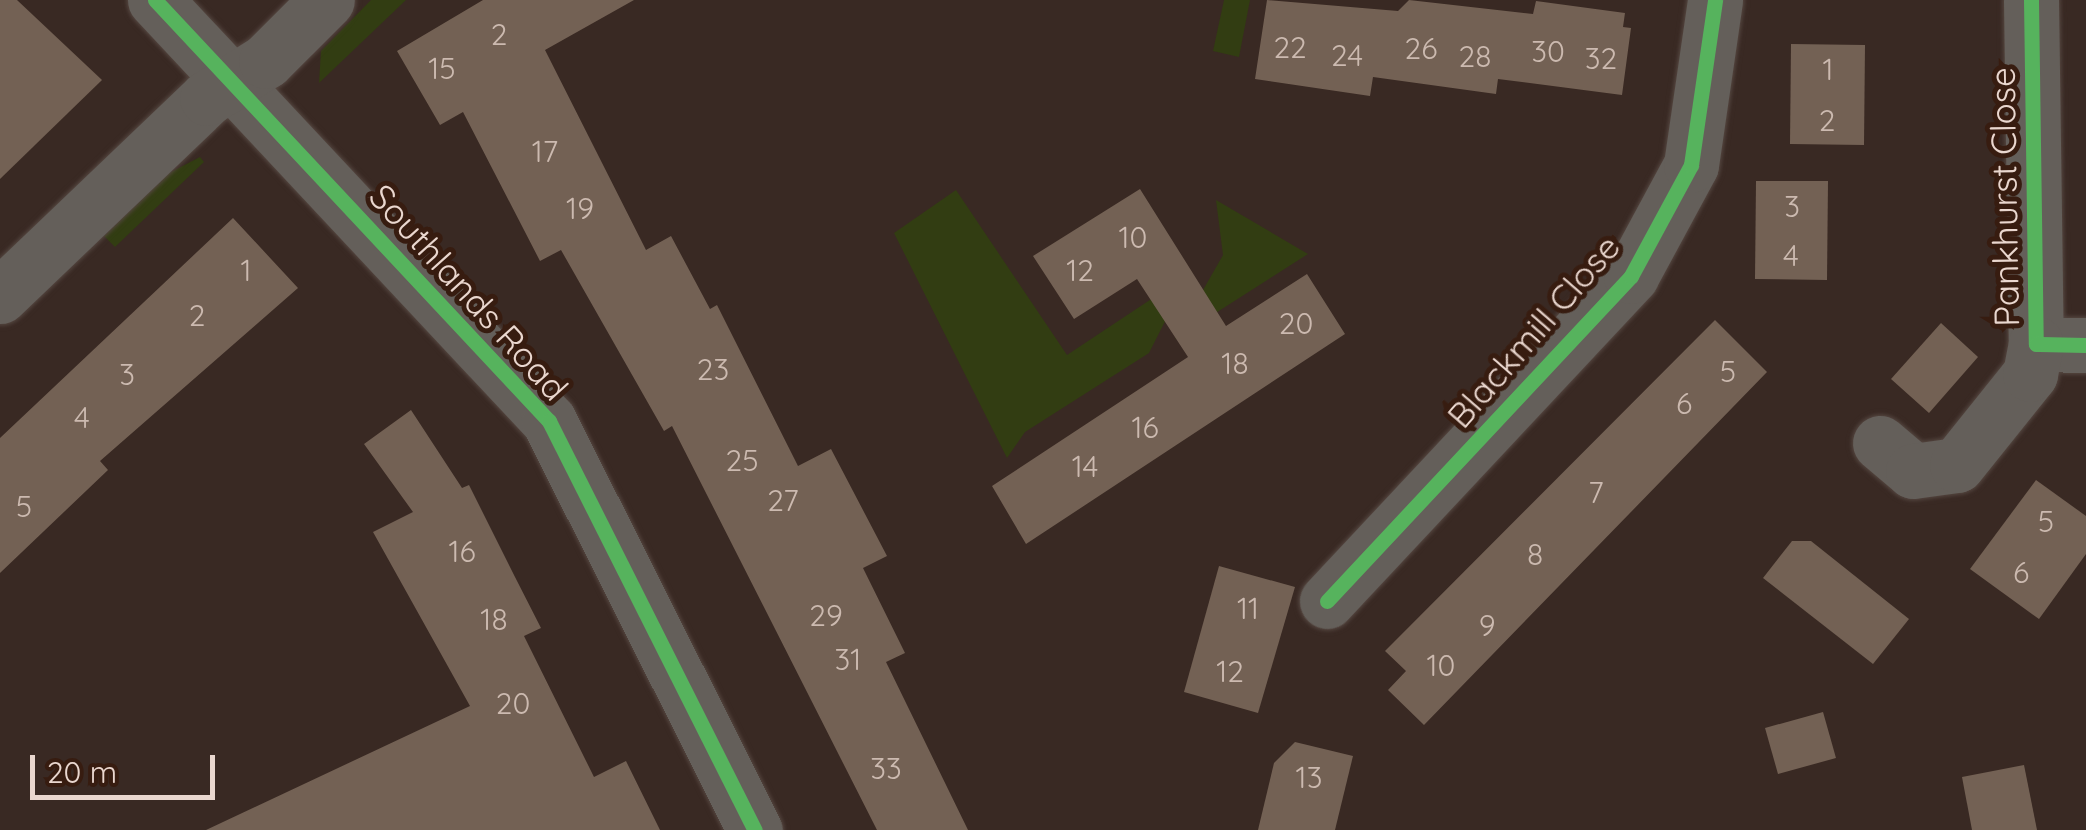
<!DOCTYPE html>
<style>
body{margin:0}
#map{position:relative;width:2086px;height:830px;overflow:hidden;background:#392923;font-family:Quicksand,sans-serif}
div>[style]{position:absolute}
.green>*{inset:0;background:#323d12}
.building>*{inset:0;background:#736154}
.roads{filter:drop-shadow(0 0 2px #544640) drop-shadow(0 0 2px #544640)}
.street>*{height:55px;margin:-27.5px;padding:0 27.5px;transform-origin:27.5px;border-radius:27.5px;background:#645f5a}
.cycleway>*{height:15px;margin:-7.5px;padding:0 7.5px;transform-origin:7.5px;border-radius:7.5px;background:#56b35d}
span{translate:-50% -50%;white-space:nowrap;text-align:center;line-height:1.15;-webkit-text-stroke:10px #371c10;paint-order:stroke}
.number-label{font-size:30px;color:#ccbab0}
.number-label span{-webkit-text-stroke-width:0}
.street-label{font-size:35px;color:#ead7cf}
.scale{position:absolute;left:30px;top:755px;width:185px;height:45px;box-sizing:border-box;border:5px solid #ead7cf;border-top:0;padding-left:12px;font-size:30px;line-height:35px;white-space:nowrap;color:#ead7cf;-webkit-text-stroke:8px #371c10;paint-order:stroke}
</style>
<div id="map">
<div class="green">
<div style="clip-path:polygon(371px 0,406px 0,319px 83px,321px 51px)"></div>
<div style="clip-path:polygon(1224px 0,1250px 0,1239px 57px,1213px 51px)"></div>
<div style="clip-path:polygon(200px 157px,204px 162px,115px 247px,104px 236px,169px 173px)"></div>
<div style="clip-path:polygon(956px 190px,1067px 355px,1189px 274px,1149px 353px,1025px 432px,1007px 458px,894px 233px)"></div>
<div style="clip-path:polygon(1216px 200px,1308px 254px,1175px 339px,1223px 255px)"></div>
</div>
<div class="building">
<div style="clip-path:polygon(0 0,17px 0,102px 80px,0 179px)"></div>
<div style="clip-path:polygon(483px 0,634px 0,545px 50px,646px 250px,671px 236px,710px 309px,717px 305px,798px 466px,831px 449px,887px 556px,863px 568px,905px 653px,886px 662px,968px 830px,877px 830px,672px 426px,664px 431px,561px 250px,540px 261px,463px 112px,440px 125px,397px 51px)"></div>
<div style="clip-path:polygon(1267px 0,1398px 11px,1409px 0,1533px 14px,1536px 1px,1625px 13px,1623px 27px,1631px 28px,1622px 95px,1498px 79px,1496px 94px,1373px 77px,1370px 96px,1255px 79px)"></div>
<div style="clip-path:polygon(1791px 44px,1865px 45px,1864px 145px,1790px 144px)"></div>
<div style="clip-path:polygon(1756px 181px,1828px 181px,1827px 280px,1755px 279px)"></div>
<div style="clip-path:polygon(1140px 189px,1226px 326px,1307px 274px,1345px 334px,1026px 544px,992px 486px,1188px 357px,1137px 279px,1074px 319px,1033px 256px)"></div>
<div style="clip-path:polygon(233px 218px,298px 288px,100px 461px,108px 470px,0 573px,0 438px)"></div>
<div style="clip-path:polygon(1715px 320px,1767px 372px,1424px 725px,1388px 690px,1406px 671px,1385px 651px)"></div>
<div style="clip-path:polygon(1941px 323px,1978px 357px,1929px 413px,1891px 379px)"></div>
<div style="clip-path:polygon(411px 410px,462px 488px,469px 485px,515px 577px,541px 628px,524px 636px,594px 777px,626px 761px,660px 830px,206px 830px,470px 706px,373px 532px,413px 512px,364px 444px)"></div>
<div style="clip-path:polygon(2036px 480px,2086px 516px,2086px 554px,2039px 619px,1970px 569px)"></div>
<div style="clip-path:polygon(1792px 541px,1811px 541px,1909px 619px,1873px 664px,1763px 578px)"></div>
<div style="clip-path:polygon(1219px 566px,1295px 587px,1258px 713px,1184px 692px)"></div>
<div style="clip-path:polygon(1823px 712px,1836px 758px,1778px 774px,1765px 728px)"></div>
<div style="clip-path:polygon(1295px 742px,1353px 756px,1335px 830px,1258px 830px,1274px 763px)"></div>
<div style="clip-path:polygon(2024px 765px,2037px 830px,1972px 830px,1962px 777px)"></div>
</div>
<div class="roads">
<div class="street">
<div style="left:155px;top:0;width:577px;rotate:46.9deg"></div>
<div style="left:549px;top:421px;width:458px;rotate:63.3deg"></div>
<div style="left:2031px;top:0;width:344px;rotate:89.2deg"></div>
<div style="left:2036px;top:344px;width:50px;rotate:1.1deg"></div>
<div style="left:0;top:296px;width:286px;rotate:-43.7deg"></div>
<div style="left:207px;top:98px;width:70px;rotate:-32.1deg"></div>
<div style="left:266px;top:61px;width:86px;rotate:-45deg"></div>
<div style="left:1880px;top:443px;width:43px;rotate:40.3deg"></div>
<div style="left:1913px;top:471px;width:44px;rotate:-7.8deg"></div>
<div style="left:1957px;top:465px;width:117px;rotate:-51.3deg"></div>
<div style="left:2030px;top:374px;width:31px;rotate:-79deg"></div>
<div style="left:1327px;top:601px;width:445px;rotate:-46.9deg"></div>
<div style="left:1631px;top:276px;width:126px;rotate:-61.6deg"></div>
<div style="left:1691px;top:165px;width:167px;rotate:-81.7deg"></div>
</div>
</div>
<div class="cycleway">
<div style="left:155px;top:0;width:577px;rotate:46.9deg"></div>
<div style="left:549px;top:421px;width:458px;rotate:63.3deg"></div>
<div style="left:2031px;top:0;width:344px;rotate:89.2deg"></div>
<div style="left:2036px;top:344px;width:50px;rotate:1.1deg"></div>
<div style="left:1327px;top:601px;width:445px;rotate:-46.9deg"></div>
<div style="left:1631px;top:276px;width:126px;rotate:-61.6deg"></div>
<div style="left:1691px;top:165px;width:167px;rotate:-81.7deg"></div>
</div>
<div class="number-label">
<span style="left:499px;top:34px">2</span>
<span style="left:1290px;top:47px">22</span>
<span style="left:1421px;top:48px">26</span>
<span style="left:1548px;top:51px">30</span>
<span style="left:1347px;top:55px">24</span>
<span style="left:1475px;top:56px">28</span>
<span style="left:1601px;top:58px">32</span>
<span style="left:442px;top:68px">15</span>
<span style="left:1828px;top:69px">1</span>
<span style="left:1827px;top:120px">2</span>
<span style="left:545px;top:151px">17</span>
<span style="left:1792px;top:206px">3</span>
<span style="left:580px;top:208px">19</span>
<span style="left:1133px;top:237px">10</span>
<span style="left:1791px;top:255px">4</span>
<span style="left:246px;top:270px">1</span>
<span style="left:1080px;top:270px">12</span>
<span style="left:197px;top:315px">2</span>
<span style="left:1296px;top:323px">20</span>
<span style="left:1235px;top:363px">18</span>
<span style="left:713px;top:369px">23</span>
<span style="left:1728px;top:371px">5</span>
<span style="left:127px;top:374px">3</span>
<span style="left:1684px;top:403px">6</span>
<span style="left:82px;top:417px">4</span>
<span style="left:1145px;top:427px">16</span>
<span style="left:742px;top:460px">25</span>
<span style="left:1085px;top:466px">14</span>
<span style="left:1596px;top:492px">7</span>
<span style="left:783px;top:500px">27</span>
<span style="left:24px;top:506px">5</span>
<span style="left:2046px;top:521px">5</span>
<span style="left:462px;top:551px">16</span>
<span style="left:1535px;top:554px">8</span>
<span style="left:2021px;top:572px">6</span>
<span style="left:1248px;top:608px">11</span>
<span style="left:826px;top:615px">29</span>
<span style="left:494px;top:619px">18</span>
<span style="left:1487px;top:625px">9</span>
<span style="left:848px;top:659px">31</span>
<span style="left:1441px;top:665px">10</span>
<span style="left:1230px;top:671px">12</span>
<span style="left:513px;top:703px">20</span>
<span style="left:886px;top:768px">33</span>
<span style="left:1309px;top:777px">13</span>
</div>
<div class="street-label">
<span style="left:2004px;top:197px;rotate:-91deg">Pankhurst Close</span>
<span style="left:469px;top:292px;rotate:48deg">Southlands Road</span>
<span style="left:1533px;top:331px;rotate:-49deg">Blackmill Close</span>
</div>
<div class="scale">20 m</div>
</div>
